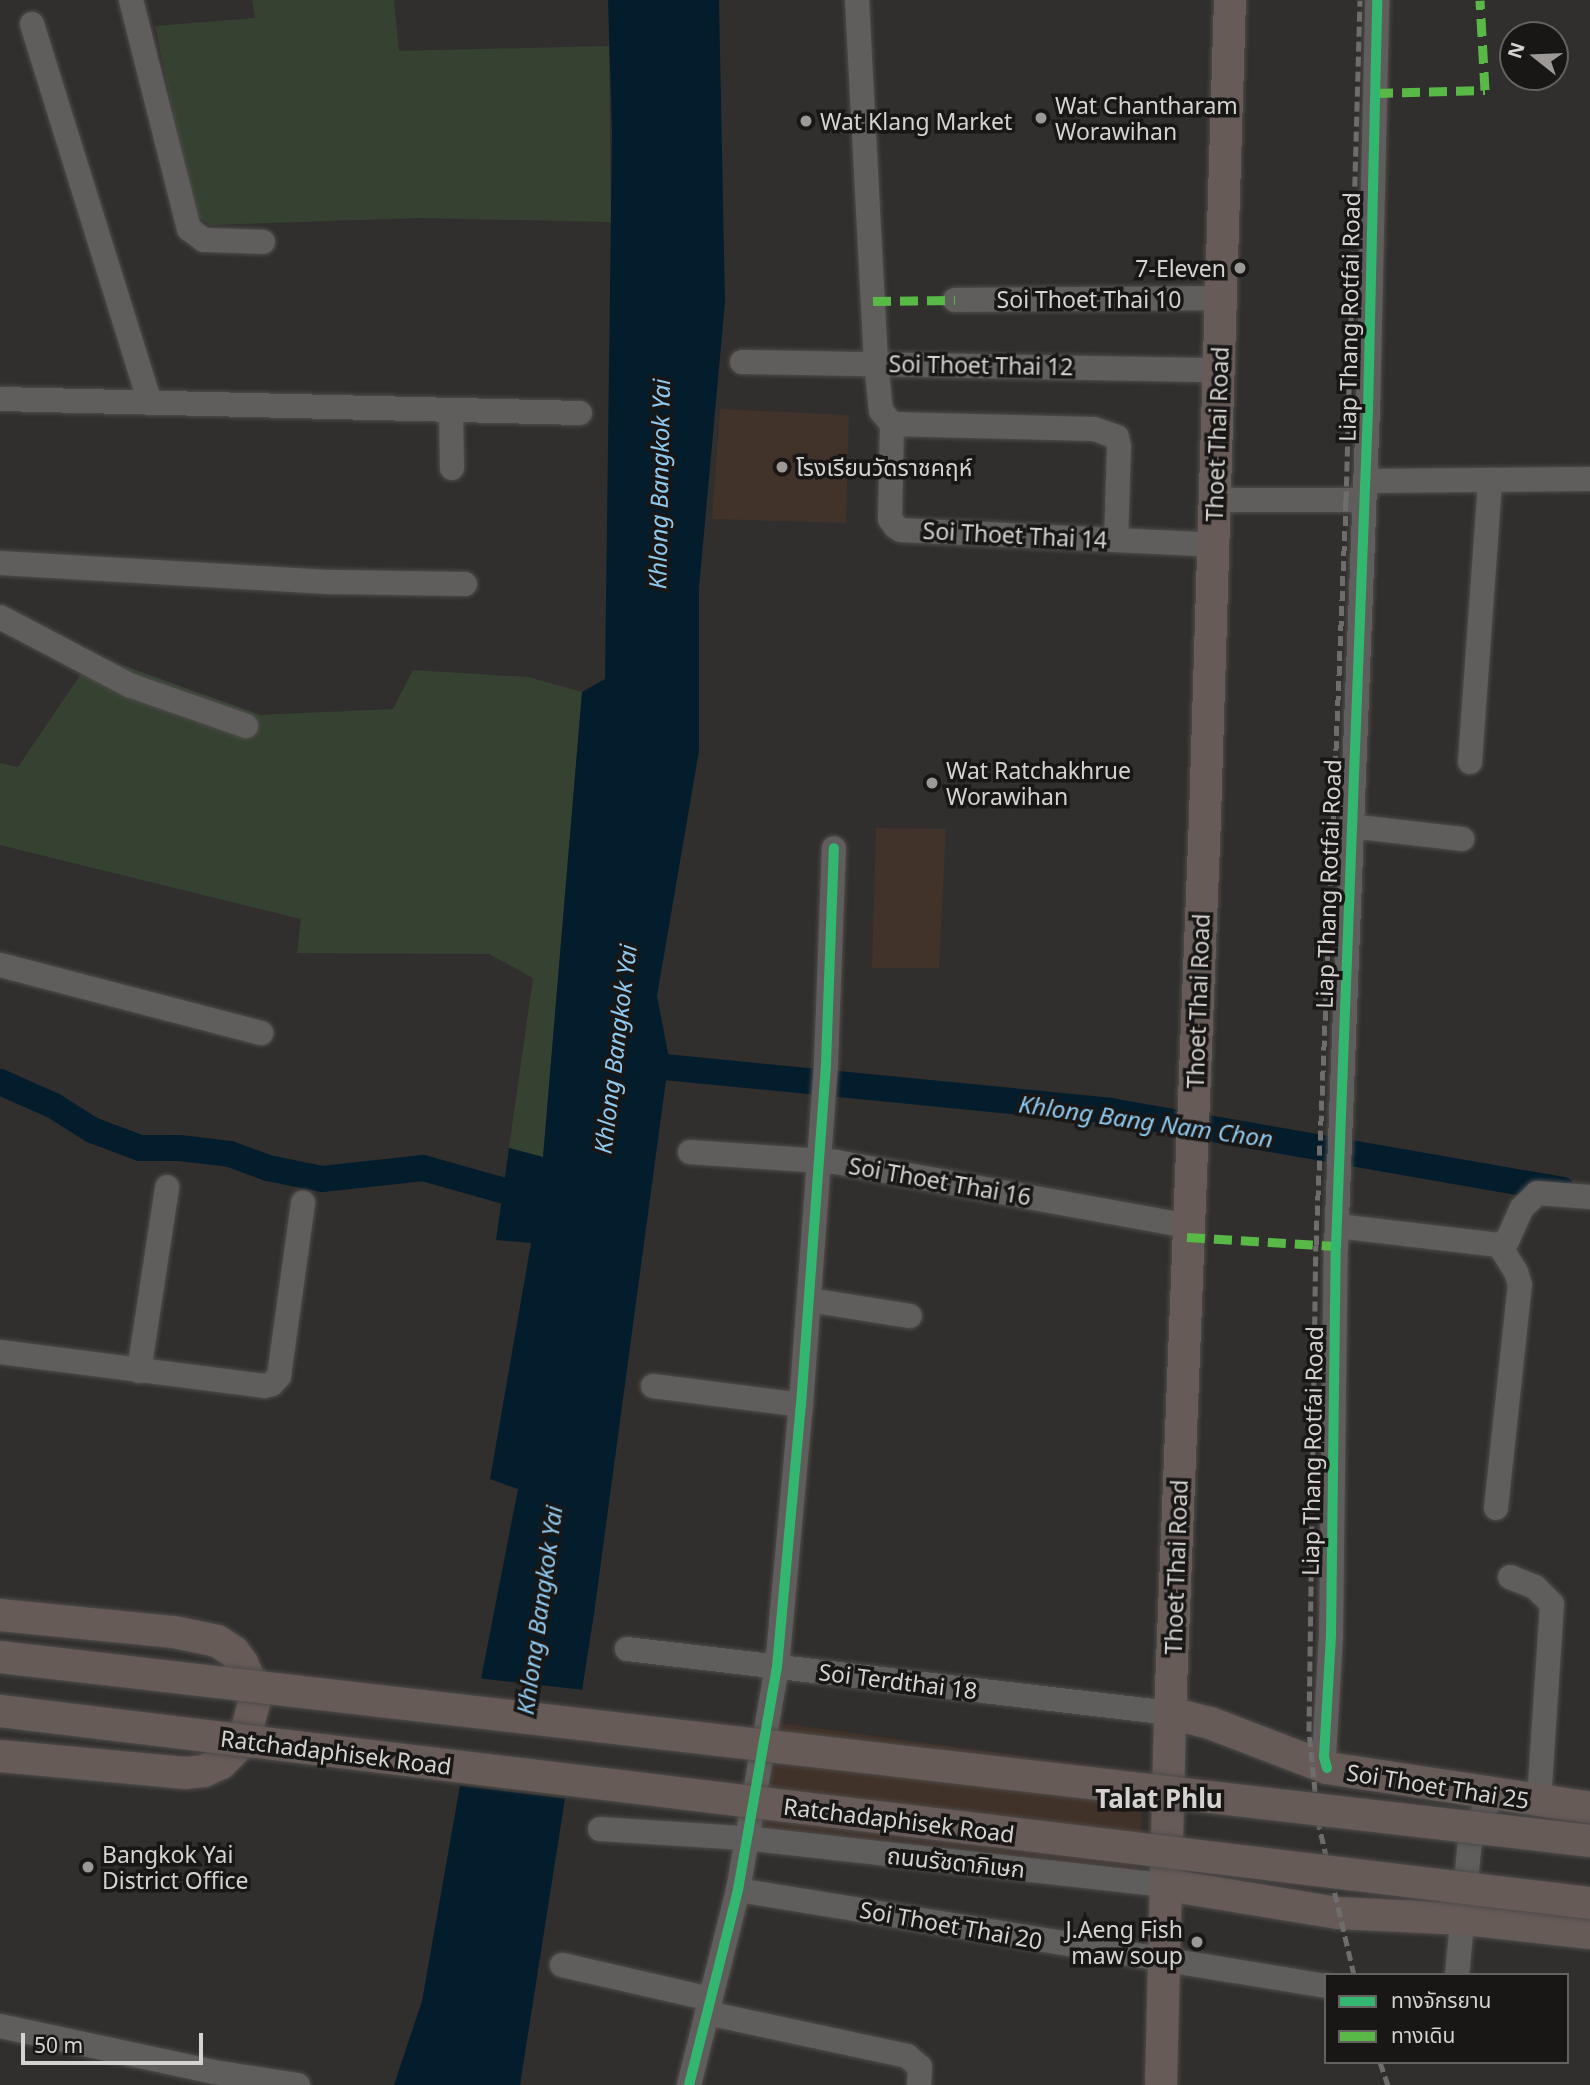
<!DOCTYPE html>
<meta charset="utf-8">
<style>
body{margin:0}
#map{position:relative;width:1590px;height:2085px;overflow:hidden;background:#312f2d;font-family:"Noto Sans","Noto Sans Thai",sans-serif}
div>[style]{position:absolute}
.commercial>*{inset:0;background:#413229}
.education>*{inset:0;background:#41322a}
.green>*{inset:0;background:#354232}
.water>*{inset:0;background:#041d2c}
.pier>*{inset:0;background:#312f2d}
.canal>*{height:26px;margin:-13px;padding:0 13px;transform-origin:13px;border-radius:13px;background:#041d2c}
.roads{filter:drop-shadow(0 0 2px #4e4c4a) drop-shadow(0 0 2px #4e4c4a)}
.minor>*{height:24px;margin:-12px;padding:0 12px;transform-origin:12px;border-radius:12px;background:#605e5d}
.major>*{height:32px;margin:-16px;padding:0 16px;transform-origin:16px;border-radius:16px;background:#665b57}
.rail>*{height:5px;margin-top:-2.5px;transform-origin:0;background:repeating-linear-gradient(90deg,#6f6d6c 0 10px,transparent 0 15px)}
.bridges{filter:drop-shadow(0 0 2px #4e4c4a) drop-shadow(0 0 2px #4e4c4a)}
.major-bridge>*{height:32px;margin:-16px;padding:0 16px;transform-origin:16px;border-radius:16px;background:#665b57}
.quiet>*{height:9px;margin-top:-4.5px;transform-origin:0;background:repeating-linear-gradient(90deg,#58b947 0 18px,transparent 0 27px)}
.cycleway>*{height:10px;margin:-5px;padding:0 5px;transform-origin:5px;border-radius:5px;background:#33b770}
.dots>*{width:19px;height:19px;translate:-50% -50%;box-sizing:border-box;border:4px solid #191716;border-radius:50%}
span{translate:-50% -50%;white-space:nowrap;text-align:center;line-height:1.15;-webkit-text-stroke:7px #191716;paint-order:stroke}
.poi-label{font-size:23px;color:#d5d2cf}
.left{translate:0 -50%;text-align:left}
.right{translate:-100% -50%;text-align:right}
.street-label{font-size:23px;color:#d5d2cf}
.water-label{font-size:24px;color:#8fc9ef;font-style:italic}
.quarter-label{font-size:26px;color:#d5d2cf;font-weight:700}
.legend{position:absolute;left:1324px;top:1973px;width:245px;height:91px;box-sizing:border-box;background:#191716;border:2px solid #646260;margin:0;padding:9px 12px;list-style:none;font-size:21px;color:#d5d2cf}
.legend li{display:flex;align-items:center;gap:14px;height:35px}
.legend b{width:35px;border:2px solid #646260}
.north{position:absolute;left:1499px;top:21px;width:70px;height:70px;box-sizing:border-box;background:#191716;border:2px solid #646260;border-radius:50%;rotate:288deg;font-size:19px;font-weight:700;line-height:28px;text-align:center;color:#d5d2cf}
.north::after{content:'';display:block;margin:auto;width:24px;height:32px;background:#9c9996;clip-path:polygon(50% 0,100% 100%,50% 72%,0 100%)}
.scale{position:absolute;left:21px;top:2033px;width:182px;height:32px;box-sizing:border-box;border:4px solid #d5d2cf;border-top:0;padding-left:9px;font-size:21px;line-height:24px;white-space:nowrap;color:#d5d2cf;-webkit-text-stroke:5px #191716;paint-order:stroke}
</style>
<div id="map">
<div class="commercial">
<div style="clip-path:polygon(780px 1723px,1145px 1773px,1137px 1880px,752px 1833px)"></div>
</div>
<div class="education">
<div style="clip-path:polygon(720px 409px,849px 415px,846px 523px,712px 519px)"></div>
<div style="clip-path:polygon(876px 828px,946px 829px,939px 968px,872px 968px)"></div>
</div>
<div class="green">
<div style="clip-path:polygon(252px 0,394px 0,399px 51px,609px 46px,611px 222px,419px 218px,210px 225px,194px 214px,155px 26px,255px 18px)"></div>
<div style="clip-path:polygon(97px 656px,260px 715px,393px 709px,413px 670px,528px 677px,582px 692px,543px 1158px,509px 1148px,533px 978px,489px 954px,297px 953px,301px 919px,0 845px,0 763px,18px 767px,81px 674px)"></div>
</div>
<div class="water">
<div style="clip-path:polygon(608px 0,719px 0,725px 302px,699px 588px,699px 751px,657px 996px,669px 1058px,594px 1614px,520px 2085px,394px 2085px,422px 2001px,458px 1797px,518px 1489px,490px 1479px,531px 1243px,496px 1240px,509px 1148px,543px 1157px,582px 692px,605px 679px,612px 133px)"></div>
</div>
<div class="pier">
<div style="clip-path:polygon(477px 1678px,585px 1690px,568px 1799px,456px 1785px)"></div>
</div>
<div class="canal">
<div style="left:634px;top:1064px;width:478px;rotate:5.6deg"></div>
<div style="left:1110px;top:1111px;width:459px;rotate:9.9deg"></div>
<div style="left:0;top:1082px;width:59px;rotate:24deg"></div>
<div style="left:54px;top:1106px;width:45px;rotate:32.3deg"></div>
<div style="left:92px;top:1130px;width:51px;rotate:20.6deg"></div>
<div style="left:140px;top:1148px;width:39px"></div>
<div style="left:179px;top:1148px;width:51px;rotate:6.7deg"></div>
<div style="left:230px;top:1154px;width:40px;rotate:20.2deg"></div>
<div style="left:268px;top:1168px;width:55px;rotate:11.5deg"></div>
<div style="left:322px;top:1179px;width:102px;rotate:-6.2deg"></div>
<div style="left:423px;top:1168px;width:118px;rotate:15.7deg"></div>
</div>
<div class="roads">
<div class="minor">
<div style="left:131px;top:0;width:236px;rotate:75.8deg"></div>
<div style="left:189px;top:229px;width:19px;rotate:36deg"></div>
<div style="left:204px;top:240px;width:59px;rotate:1.9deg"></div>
<div style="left:857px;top:0;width:362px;rotate:87deg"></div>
<div style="left:876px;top:362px;width:49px;rotate:84.2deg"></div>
<div style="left:881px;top:411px;width:17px;rotate:50deg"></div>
<div style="left:892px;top:424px;width:95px;rotate:91.2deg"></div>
<div style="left:890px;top:519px;width:9px;rotate:54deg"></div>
<div style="left:895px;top:526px;width:7px;rotate:34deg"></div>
<div style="left:901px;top:530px;width:313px;rotate:2.7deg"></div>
<div style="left:32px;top:24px;width:396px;rotate:72.7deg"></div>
<div style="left:955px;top:300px;width:267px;rotate:-0.4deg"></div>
<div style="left:742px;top:362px;width:478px;rotate:1deg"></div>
<div style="left:0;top:399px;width:580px;rotate:1.38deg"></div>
<div style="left:451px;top:411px;width:57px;rotate:89deg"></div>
<div style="left:892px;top:424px;width:202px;rotate:1.4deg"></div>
<div style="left:1094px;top:429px;width:24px;rotate:19deg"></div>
<div style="left:1117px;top:437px;width:10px;rotate:79deg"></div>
<div style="left:1119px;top:447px;width:93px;rotate:91.8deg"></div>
<div style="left:1365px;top:481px;width:225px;rotate:-0.5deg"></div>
<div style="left:1215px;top:500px;width:149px"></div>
<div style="left:0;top:563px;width:333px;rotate:3.3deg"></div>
<div style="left:332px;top:582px;width:133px;rotate:0.9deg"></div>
<div style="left:0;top:617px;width:146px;rotate:27.8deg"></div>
<div style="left:129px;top:685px;width:124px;rotate:19.3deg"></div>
<div style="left:1470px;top:762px;width:283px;rotate:-85.9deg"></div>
<div style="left:1350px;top:826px;width:113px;rotate:6.6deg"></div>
<div style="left:0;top:965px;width:270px;rotate:14.6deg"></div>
<div style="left:690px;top:1152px;width:146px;rotate:3.9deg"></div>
<div style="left:836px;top:1162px;width:358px;rotate:10.3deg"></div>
<div style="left:1337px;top:1226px;width:163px;rotate:6.7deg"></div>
<div style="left:1499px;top:1245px;width:9px;rotate:-27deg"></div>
<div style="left:1507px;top:1241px;width:36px;rotate:-66deg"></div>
<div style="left:1522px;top:1208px;width:21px;rotate:-45deg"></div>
<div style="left:1537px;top:1193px;width:53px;rotate:4.3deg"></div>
<div style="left:809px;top:1300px;width:102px;rotate:9deg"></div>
<div style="left:0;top:1352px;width:266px;rotate:7.3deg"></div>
<div style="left:264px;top:1386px;width:8px;rotate:-14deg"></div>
<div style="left:272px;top:1384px;width:11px;rotate:-49deg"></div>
<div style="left:279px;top:1376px;width:175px;rotate:-82.1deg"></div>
<div style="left:139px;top:1371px;width:186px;rotate:-81.3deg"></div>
<div style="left:653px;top:1386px;width:149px;rotate:7.3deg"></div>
<div style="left:1496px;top:1508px;width:224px;rotate:-83.9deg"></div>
<div style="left:1520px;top:1285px;width:14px;rotate:-107deg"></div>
<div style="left:1516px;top:1272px;width:32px;rotate:-122deg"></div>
<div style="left:1510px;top:1577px;width:27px;rotate:22deg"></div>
<div style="left:1535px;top:1587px;width:24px;rotate:45deg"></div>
<div style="left:1552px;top:1604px;width:198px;rotate:93.8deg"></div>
<div style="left:627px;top:1649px;width:547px;rotate:6.72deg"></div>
<div style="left:1327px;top:1768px;width:11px;rotate:-105deg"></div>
<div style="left:1324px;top:1757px;width:122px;rotate:-86.7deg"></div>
<div style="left:1331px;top:1635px;width:389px;rotate:-89.3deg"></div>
<div style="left:1336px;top:1246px;width:838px;rotate:-87.81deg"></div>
<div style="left:1368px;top:409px;width:409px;rotate:-88.7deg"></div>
<div style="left:600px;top:1829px;width:145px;rotate:3.6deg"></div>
<div style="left:745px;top:1838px;width:425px;rotate:6.4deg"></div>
<div style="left:738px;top:1890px;width:596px;rotate:9.27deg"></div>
<div style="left:562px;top:1965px;width:152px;rotate:12.9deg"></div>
<div style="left:1457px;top:1975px;width:135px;rotate:-84.5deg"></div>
<div style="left:1470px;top:1841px;width:26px;rotate:-67deg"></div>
<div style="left:1480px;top:1817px;width:26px;rotate:-58deg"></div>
<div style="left:707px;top:2013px;width:205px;rotate:12.1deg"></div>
<div style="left:907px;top:2056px;width:17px;rotate:40deg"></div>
<div style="left:920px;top:2067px;width:18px;rotate:93deg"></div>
<div style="left:0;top:2026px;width:219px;rotate:12.1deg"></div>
<div style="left:214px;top:2072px;width:85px;rotate:8.8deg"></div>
<div style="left:689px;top:2085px;width:201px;rotate:-75.9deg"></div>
<div style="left:738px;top:1890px;width:226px;rotate:-80.1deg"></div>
<div style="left:777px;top:1667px;width:263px;rotate:-84.8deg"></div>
<div style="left:801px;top:1405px;width:343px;rotate:-85.8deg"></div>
<div style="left:826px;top:1063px;width:215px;rotate:-87.9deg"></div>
</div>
<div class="major">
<div style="left:0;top:1615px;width:175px;rotate:5.6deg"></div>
<div style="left:174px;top:1632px;width:44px;rotate:11.8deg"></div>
<div style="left:217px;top:1641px;width:20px;rotate:33deg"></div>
<div style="left:234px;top:1652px;width:14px;rotate:54deg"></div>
<div style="left:242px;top:1663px;width:30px;rotate:66deg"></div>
<div style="left:254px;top:1690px;width:13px;rotate:90deg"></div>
<div style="left:254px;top:1703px;width:38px;rotate:105deg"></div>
<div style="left:244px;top:1740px;width:33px;rotate:135deg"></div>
<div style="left:221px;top:1763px;width:19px;rotate:155deg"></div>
<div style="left:204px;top:1771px;width:18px;rotate:174deg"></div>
<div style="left:186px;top:1773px;width:187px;rotate:-174.8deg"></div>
<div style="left:1170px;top:1713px;width:41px;rotate:14deg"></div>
<div style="left:1210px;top:1723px;width:125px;rotate:21deg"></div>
<div style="left:1327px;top:1768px;width:266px;rotate:8.6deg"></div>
<div style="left:1167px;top:1885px;width:173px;rotate:9.3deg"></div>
<div style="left:1338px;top:1913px;width:127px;rotate:2.7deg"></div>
<div style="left:1465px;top:1919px;width:126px;rotate:6.4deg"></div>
<div style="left:1161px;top:2085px;width:372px;rotate:-88.6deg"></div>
<div style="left:1170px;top:1713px;width:897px;rotate:-87.76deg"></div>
<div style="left:1205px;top:817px;width:817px;rotate:-88.25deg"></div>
</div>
</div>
<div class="rail">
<div style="left:1354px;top:1975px;width:158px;rotate:-103.2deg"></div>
<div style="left:1318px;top:1821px;width:90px;rotate:-95.7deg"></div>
<div style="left:1309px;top:1731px;width:486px;rotate:-89.2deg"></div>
<div style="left:1316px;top:1245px;width:745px;rotate:-87.69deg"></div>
<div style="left:1346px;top:501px;width:501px;rotate:-88.4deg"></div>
<div style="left:1380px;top:2062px;width:24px;rotate:71deg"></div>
</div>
<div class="bridges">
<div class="major-bridge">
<div style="left:0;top:1657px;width:1601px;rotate:6.6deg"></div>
<div style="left:0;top:1711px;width:1602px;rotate:6.89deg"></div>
</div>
</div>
<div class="quiet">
<div style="left:1375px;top:93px;width:110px;rotate:-1.6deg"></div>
<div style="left:1485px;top:90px;width:90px;rotate:-93.2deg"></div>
<div style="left:873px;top:301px;width:82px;rotate:-0.7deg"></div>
<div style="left:1187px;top:1237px;width:149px;rotate:3.5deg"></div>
</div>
<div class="cycleway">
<div style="left:1327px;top:1768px;width:11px;rotate:-105deg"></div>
<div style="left:1324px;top:1757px;width:122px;rotate:-86.7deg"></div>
<div style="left:1331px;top:1635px;width:389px;rotate:-89.3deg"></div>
<div style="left:1336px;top:1246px;width:838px;rotate:-87.81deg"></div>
<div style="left:1368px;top:409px;width:409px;rotate:-88.7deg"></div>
<div style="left:689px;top:2085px;width:201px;rotate:-75.9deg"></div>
<div style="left:738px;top:1890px;width:226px;rotate:-80.1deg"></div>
<div style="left:777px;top:1667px;width:263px;rotate:-84.8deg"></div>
<div style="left:801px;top:1405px;width:343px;rotate:-85.8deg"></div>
<div style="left:826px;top:1063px;width:215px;rotate:-87.9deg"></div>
</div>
<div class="dots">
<div style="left:1041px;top:118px;background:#9c9996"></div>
<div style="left:806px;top:121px;background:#9c9996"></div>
<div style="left:1240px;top:268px;background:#9c9996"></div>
<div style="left:782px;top:467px;background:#9c9996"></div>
<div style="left:932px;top:783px;background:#9c9996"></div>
<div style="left:88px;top:1867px;background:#9c9996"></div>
<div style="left:1197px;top:1942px;background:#9c9996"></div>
</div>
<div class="poi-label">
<span class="left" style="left:1055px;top:118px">Wat Chantharam<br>Worawihan</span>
<span class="left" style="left:820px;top:121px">Wat Klang Market</span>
<span class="right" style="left:1226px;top:268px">7-Eleven</span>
<span class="left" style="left:796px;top:467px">โรงเรียนวัดราชคฤห์</span>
<span class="left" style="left:946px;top:783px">Wat Ratchakhrue<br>Worawihan</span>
<span class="left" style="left:102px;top:1867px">Bangkok Yai<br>District Office</span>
<span class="right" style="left:1183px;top:1942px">J.Aeng Fish<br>maw soup</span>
</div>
<div class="street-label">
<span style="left:1089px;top:299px">Soi Thoet Thai 10</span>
<span style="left:1349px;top:317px;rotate:-89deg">Liap Thang Rotfai Road</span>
<span style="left:981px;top:365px;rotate:1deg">Soi Thoet Thai 12</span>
<span style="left:1217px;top:434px;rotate:-88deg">Thoet Thai Road</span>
<span style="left:1015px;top:535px;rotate:3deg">Soi Thoet Thai 14</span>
<span style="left:1328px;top:884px;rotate:-88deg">Liap Thang Rotfai Road</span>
<span style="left:1198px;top:1001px;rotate:-88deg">Thoet Thai Road</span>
<span style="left:940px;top:1181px;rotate:10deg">Soi Thoet Thai 16</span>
<span style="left:1312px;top:1451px;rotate:-89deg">Liap Thang Rotfai Road</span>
<span style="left:1176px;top:1567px;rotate:-88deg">Thoet Thai Road</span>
<span style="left:898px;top:1681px;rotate:7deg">Soi Terdthai 18</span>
<span style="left:336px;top:1752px;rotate:7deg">Ratchadaphisek Road</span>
<span style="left:1438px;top:1786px;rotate:9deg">Soi Thoet Thai 25</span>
<span style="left:899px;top:1820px;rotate:7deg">Ratchadaphisek Road</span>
<span style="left:956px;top:1862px;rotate:6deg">ถนนรัชดาภิเษก</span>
<span style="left:951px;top:1925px;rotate:10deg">Soi Thoet Thai 20</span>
</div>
<div class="water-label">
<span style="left:659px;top:484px;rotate:-89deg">Khlong Bangkok Yai</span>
<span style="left:615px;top:1049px;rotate:-83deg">Khlong Bangkok Yai</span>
<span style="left:1146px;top:1121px;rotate:8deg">Khlong Bang Nam Chon</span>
<span style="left:539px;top:1610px;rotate:-82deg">Khlong Bangkok Yai</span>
</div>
<div class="quarter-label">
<span style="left:1159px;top:1799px">Talat Phlu</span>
</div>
<ul class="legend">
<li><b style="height:9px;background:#33b770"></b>ทางจักรยาน</li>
<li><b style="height:9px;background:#58b947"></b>ทางเดิน</li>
</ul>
<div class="north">N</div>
<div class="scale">50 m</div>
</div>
